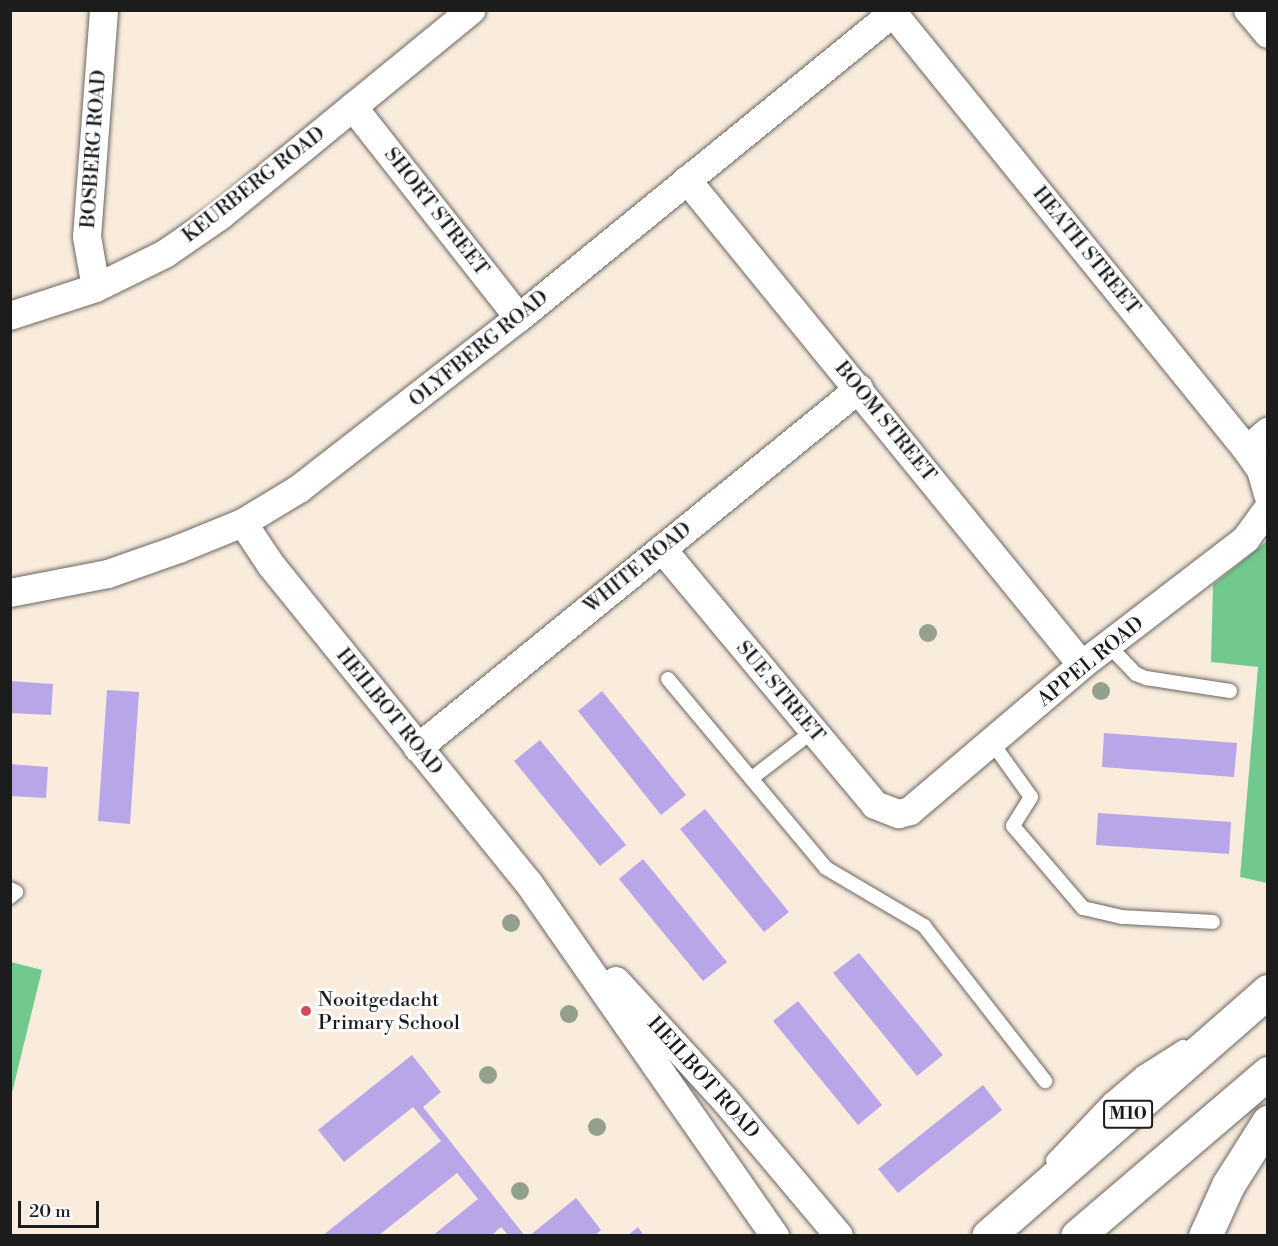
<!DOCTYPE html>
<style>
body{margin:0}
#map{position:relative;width:1278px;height:1246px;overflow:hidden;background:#f9ecdd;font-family:"Libre Bodoni",serif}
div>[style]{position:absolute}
.green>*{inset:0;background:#72c98f}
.building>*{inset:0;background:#b8a6e8}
.roads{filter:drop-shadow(0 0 2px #696560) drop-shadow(0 0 2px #696560)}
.service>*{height:14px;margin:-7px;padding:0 7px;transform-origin:7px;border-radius:7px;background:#fff}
.minor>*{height:28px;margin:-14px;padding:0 14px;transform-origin:14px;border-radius:14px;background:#fff}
.primary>*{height:33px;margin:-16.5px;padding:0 16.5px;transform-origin:16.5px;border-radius:16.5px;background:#fff}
.trees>*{width:18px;height:18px;margin:-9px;border-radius:50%;background:#92a08c}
.dots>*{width:16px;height:16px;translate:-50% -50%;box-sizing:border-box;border:3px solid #fff;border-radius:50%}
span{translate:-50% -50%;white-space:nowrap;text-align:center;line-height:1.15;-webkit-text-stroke:6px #fff;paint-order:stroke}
.shield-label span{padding:2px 4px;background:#fff;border:2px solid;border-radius:4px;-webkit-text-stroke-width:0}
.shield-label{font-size:18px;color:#1c1c1c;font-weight:700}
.street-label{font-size:20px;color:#1c1c1c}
.poi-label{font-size:20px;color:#1c1c1c}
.left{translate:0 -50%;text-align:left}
.frame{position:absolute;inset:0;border:12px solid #1c1c1c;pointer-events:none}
.scale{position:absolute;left:18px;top:1201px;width:81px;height:27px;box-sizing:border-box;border:3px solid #1c1c1c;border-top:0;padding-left:8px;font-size:18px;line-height:21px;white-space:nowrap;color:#1c1c1c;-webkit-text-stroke:4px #fff;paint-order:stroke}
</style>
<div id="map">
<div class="green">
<div style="clip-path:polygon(1267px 541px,1267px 883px,1240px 877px,1258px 667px,1211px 662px,1213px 585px)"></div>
<div style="clip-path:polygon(11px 962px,42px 970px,11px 1097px,10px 962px)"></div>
</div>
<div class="building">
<div style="clip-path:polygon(10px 681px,53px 684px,51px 715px,10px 713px)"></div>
<div style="clip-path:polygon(107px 690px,139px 692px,130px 824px,98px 821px)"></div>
<div style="clip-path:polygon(602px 691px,686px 795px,661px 815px,578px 711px)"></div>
<div style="clip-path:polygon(1104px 733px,1237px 743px,1234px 777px,1102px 767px)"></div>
<div style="clip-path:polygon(540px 740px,626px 845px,600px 866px,514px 761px)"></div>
<div style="clip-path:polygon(10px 764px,48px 767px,46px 798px,10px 796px)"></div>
<div style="clip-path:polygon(705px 809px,789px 912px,764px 932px,680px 829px)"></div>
<div style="clip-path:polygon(1098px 813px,1231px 822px,1229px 854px,1096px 845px)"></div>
<div style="clip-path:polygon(643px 859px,727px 962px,703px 981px,619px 879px)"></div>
<div style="clip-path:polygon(859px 953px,943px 1055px,917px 1076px,833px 973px)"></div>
<div style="clip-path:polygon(798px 1001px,882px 1105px,858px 1125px,773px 1021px)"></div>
<div style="clip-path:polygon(412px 1055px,441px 1092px,423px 1107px,525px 1236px,509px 1236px,501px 1227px,491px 1236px,432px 1236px,478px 1199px,457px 1173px,378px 1236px,322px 1236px,441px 1141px,413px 1107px,344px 1162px,318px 1130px)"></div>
<div style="clip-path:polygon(983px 1085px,1002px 1110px,898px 1193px,878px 1169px)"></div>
<div style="clip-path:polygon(576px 1198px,601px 1230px,594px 1236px,529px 1236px)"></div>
<div style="clip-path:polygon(638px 1227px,644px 1236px,627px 1236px)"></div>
</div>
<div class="roads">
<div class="service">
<div style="left:1109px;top:646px;width:39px;rotate:46deg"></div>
<div style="left:1136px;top:674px;width:11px;rotate:22deg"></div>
<div style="left:1146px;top:678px;width:85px;rotate:8.8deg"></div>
<div style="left:668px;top:679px;width:246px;rotate:50.1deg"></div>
<div style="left:826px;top:868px;width:114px;rotate:30.6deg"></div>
<div style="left:924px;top:926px;width:197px;rotate:52deg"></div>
<div style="left:993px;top:744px;width:65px;rotate:54.4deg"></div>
<div style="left:1031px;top:797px;width:34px;rotate:122deg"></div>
<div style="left:1013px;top:826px;width:108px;rotate:49.5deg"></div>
<div style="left:1083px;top:908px;width:40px;rotate:13deg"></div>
<div style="left:1122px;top:917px;width:91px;rotate:3.1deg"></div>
<div style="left:752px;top:778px;width:77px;rotate:-37.6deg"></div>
<div style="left:10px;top:889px;width:7px;rotate:27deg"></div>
<div style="left:16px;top:892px;width:8px;rotate:140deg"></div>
<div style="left:1053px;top:1160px;width:83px;rotate:-46.5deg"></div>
<div style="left:1110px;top:1100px;width:42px;rotate:-40.2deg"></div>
<div style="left:1142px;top:1073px;width:49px;rotate:-32.4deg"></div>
</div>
<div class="minor">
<div style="left:1248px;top:10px;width:31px;rotate:50deg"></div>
<div style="left:893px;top:13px;width:562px;rotate:50.99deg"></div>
<div style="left:1247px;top:450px;width:24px;rotate:55deg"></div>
<div style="left:1261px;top:470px;width:26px;rotate:74deg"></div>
<div style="left:353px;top:107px;width:268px;rotate:51.8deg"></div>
<div style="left:687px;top:180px;width:625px;rotate:50.84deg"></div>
<div style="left:96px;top:288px;width:52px;rotate:-100deg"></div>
<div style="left:87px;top:237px;width:228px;rotate:-85.7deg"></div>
<div style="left:10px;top:316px;width:90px;rotate:-18deg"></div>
<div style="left:96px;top:288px;width:77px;rotate:-26.2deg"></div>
<div style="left:165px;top:254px;width:67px;rotate:-34.6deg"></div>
<div style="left:220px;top:216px;width:325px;rotate:-39.3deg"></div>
<div style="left:1247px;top:450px;width:28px;rotate:-41deg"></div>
<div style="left:243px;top:523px;width:50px;rotate:56.3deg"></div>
<div style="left:271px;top:565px;width:408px;rotate:51deg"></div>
<div style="left:528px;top:882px;width:432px;rotate:55.1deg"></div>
<div style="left:662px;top:549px;width:333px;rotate:50.2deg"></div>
<div style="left:875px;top:805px;width:26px;rotate:21deg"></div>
<div style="left:899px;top:814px;width:11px;rotate:-15deg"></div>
<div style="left:910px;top:811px;width:226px;rotate:-40.3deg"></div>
<div style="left:1082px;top:665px;width:207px;rotate:-37.5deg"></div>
<div style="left:1246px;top:539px;width:37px;rotate:-54deg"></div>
<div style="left:10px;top:593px;width:100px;rotate:-11deg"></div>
<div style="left:108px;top:574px;width:75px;rotate:-19.4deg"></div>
<div style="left:179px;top:549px;width:69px;rotate:-22.1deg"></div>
<div style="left:243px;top:523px;width:66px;rotate:-31.3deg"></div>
<div style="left:299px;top:489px;width:279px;rotate:-37.9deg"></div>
<div style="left:519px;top:318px;width:487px;rotate:-39.2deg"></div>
<div style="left:418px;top:748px;width:569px;rotate:-39.15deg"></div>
<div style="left:616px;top:981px;width:161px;rotate:47.5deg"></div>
<div style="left:725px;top:1100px;width:177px;rotate:50deg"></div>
</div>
<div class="primary">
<div style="left:988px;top:1236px;width:372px;rotate:-41.2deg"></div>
<div style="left:1077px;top:1236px;width:251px;rotate:-40.5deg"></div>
<div style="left:1205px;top:1236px;width:56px;rotate:-65.7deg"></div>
<div style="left:1228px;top:1185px;width:75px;rotate:-57.6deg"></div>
</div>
</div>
<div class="trees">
<div style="left:928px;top:633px"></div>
<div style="left:1101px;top:691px"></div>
<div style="left:511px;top:923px"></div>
<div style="left:569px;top:1014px"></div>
<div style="left:488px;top:1075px"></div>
<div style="left:597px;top:1127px"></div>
<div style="left:520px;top:1191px"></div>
</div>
<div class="dots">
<div style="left:306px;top:1011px;background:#d1495b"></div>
</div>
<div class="shield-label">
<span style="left:1128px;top:1114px">M10</span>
</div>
<div class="street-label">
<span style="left:94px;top:149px;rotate:-86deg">BOSBERG ROAD</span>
<span style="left:254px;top:185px;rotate:-38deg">KEURBERG ROAD</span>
<span style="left:436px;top:212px;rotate:52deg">SHORT STREET</span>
<span style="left:1086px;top:251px;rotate:51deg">HEATH STREET</span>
<span style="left:479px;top:349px;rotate:-39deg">OLYFBERG ROAD</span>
<span style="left:885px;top:422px;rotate:51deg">BOOM STREET</span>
<span style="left:638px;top:568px;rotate:-39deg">WHITE ROAD</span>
<span style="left:1091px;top:662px;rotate:-39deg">APPEL ROAD</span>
<span style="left:780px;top:692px;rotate:50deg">SUE STREET</span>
<span style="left:389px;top:712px;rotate:51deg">HEILBOT ROAD</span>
<span style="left:703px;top:1078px;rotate:48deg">HEILBOT ROAD</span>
</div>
<div class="poi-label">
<span class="left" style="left:318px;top:1012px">Nooitgedacht<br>Primary School</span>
</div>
<div class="frame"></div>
<div class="scale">20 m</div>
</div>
